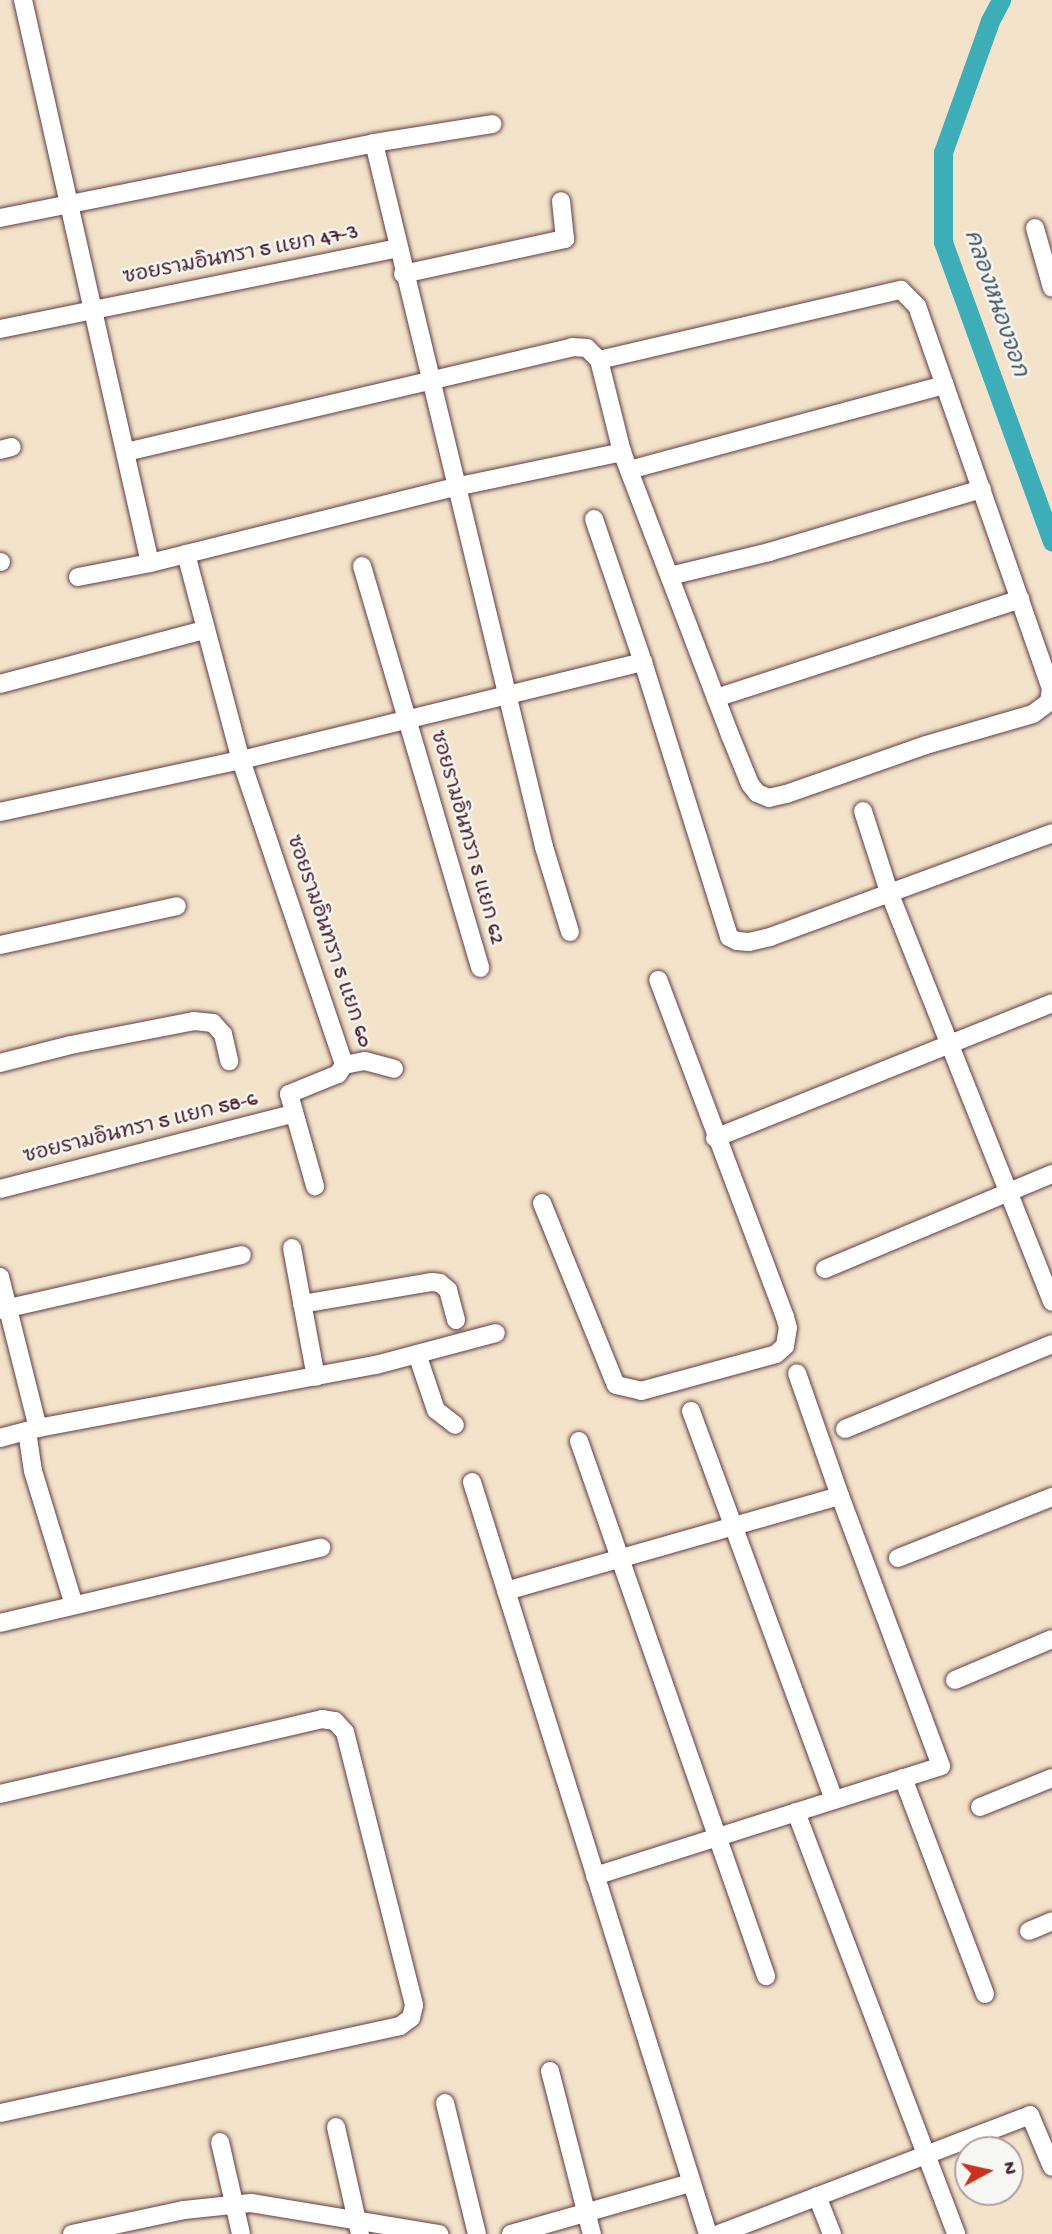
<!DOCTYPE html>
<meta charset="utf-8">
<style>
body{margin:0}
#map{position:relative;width:1052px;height:2234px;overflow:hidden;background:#f2e3ca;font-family:"Gochi Hand","Playpen Sans Thai",sans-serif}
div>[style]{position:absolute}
.canal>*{height:19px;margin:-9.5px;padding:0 9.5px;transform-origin:9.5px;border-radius:9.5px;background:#3daeb7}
.roads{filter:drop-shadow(0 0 2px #633c43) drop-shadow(0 0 2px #633c43)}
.minor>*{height:18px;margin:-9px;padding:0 9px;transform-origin:9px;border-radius:9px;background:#fff}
span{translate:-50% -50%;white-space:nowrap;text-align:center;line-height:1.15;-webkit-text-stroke:5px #f6f6f2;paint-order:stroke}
.street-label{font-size:21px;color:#4a1f2b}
.water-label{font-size:23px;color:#455863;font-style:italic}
.north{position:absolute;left:954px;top:2136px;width:70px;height:70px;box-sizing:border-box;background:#f6f6f2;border:2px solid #b1a0a2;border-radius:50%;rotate:82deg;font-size:19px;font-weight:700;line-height:28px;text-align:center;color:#4a1f2b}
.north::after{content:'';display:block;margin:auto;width:24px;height:32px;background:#c8321e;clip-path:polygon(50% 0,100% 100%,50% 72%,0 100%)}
</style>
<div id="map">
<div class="canal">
<div style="left:1001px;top:0;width:24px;rotate:118deg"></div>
<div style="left:990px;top:21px;width:139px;rotate:109.7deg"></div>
<div style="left:943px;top:152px;width:90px;rotate:90deg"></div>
<div style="left:943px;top:242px;width:319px;rotate:70deg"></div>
</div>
<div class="roads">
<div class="minor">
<div style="left:23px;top:0;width:577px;rotate:77.29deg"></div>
<div style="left:374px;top:143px;width:724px;rotate:76.42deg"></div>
<div style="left:544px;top:847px;width:89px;rotate:73deg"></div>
<div style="left:0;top:218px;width:381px;rotate:-11.3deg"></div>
<div style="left:374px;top:143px;width:120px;rotate:-9.1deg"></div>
<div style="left:1035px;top:228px;width:62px;rotate:74.2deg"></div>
<div style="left:403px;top:274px;width:166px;rotate:-12.2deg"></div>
<div style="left:565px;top:239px;width:38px;rotate:-96deg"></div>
<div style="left:0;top:329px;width:406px;rotate:-11.5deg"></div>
<div style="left:0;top:450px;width:12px;rotate:-14deg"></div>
<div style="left:126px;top:452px;width:458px;rotate:-13.2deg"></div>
<div style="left:572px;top:347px;width:15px;rotate:4deg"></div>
<div style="left:587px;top:348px;width:17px;rotate:45deg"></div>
<div style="left:629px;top:470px;width:327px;rotate:-15.1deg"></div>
<div style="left:594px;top:519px;width:151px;rotate:71.1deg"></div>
<div style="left:643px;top:662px;width:288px;rotate:72.6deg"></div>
<div style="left:729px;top:937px;width:9px;rotate:27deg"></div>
<div style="left:737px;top:941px;width:12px;rotate:5deg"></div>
<div style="left:749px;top:942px;width:22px;rotate:-13deg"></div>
<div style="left:770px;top:937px;width:301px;rotate:-20.2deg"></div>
<div style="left:186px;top:554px;width:213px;rotate:75.1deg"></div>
<div style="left:241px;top:760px;width:322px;rotate:71.3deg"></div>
<div style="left:344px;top:1065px;width:11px;rotate:124deg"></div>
<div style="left:338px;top:1074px;width:53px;rotate:157.8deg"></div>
<div style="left:289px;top:1094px;width:96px;rotate:74.2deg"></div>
<div style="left:0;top:562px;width:1px"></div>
<div style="left:362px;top:566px;width:419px;rotate:73.6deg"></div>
<div style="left:670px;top:576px;width:102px;rotate:-13.6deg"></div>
<div style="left:769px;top:552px;width:222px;rotate:-16.5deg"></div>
<div style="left:78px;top:577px;width:73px;rotate:-11deg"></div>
<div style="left:150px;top:563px;width:314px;rotate:-14deg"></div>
<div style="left:455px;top:487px;width:171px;rotate:-11.8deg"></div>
<div style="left:622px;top:452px;width:95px;rotate:-104deg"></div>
<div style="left:599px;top:360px;width:310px;rotate:-13.1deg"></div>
<div style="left:901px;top:290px;width:23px;rotate:45deg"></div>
<div style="left:917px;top:306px;width:406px;rotate:70.7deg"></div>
<div style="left:1051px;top:689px;width:13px;rotate:99deg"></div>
<div style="left:1049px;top:702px;width:20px;rotate:143deg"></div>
<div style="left:1033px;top:714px;width:111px;rotate:163.8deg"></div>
<div style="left:926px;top:745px;width:148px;rotate:160.7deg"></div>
<div style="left:786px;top:794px;width:17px;rotate:167deg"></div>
<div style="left:769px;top:798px;width:13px;rotate:-157deg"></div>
<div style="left:757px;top:793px;width:11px;rotate:-128deg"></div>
<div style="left:750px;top:784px;width:53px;rotate:-112.2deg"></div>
<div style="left:730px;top:735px;width:303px;rotate:-110.9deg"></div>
<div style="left:0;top:684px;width:211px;rotate:-14.8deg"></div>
<div style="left:716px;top:698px;width:320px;rotate:-18deg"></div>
<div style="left:863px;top:811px;width:85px;rotate:72.2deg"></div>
<div style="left:889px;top:892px;width:441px;rotate:68.3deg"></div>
<div style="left:0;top:812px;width:247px;rotate:-12.2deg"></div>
<div style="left:241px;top:760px;width:414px;rotate:-13.7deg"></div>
<div style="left:0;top:945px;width:181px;rotate:-12.4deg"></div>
<div style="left:0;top:1063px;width:73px;rotate:-14.2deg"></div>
<div style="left:71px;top:1045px;width:125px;rotate:-11deg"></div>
<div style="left:194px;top:1021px;width:19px;rotate:6deg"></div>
<div style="left:213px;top:1023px;width:15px;rotate:48deg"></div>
<div style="left:223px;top:1034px;width:28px;rotate:77deg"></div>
<div style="left:344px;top:1065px;width:21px;rotate:-11deg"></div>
<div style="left:365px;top:1061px;width:30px;rotate:15deg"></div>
<div style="left:715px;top:1138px;width:363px;rotate:-21.8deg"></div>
<div style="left:0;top:1189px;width:302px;rotate:-14.4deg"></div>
<div style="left:542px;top:1203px;width:196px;rotate:67.9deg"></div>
<div style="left:616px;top:1385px;width:26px;rotate:13deg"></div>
<div style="left:641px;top:1391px;width:140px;rotate:-15.3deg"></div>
<div style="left:776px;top:1354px;width:12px;rotate:-42deg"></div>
<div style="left:785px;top:1346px;width:18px;rotate:-81deg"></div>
<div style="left:788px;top:1328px;width:11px;rotate:-105deg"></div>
<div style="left:785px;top:1317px;width:360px;rotate:-110.6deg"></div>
<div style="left:292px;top:1248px;width:131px;rotate:79.5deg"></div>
<div style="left:825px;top:1269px;width:246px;rotate:-22.7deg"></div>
<div style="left:0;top:1277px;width:156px;rotate:75.9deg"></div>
<div style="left:302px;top:1304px;width:132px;rotate:-9.6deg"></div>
<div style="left:432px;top:1282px;width:8px;rotate:7deg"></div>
<div style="left:440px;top:1283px;width:11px;rotate:41deg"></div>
<div style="left:448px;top:1290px;width:31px;rotate:75deg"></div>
<div style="left:0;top:1310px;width:248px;rotate:-12.8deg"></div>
<div style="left:417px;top:1354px;width:59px;rotate:71.3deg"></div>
<div style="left:436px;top:1410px;width:24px;rotate:38deg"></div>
<div style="left:691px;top:1411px;width:414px;rotate:69.8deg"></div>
<div style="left:845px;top:1429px;width:224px;rotate:-22.3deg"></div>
<div style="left:27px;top:1431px;width:40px;rotate:81.5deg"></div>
<div style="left:33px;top:1471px;width:140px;rotate:73deg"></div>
<div style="left:0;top:1438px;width:39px;rotate:-15deg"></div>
<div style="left:38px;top:1428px;width:344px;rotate:-10.6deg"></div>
<div style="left:376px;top:1365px;width:124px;rotate:-14.9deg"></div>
<div style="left:579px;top:1441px;width:567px;rotate:70.73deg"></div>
<div style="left:472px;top:1482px;width:788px;rotate:72.58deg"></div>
<div style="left:898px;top:1558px;width:166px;rotate:-21.6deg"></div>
<div style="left:506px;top:1591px;width:347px;rotate:-15.9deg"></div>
<div style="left:0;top:1623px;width:330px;rotate:-13.2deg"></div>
<div style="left:955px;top:1680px;width:105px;rotate:-22.9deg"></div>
<div style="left:903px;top:1778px;width:231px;rotate:69.2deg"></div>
<div style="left:0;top:1794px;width:331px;rotate:-13.1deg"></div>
<div style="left:322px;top:1719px;width:13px;rotate:9deg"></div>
<div style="left:335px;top:1721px;width:15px;rotate:48deg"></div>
<div style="left:345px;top:1732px;width:282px;rotate:75.8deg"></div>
<div style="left:414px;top:2005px;width:13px;rotate:103deg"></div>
<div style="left:411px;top:2018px;width:14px;rotate:144deg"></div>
<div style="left:400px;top:2026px;width:409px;rotate:167.7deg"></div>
<div style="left:980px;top:1807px;width:78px;rotate:-21.9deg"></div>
<div style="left:796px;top:1812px;width:451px;rotate:69.2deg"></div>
<div style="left:595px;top:1876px;width:363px;rotate:-17.6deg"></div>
<div style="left:941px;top:1766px;width:288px;rotate:-110.5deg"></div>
<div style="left:840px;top:1496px;width:130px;rotate:-109.3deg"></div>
<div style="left:1029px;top:1931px;width:25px;rotate:-23deg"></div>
<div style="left:550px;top:2071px;width:168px;rotate:75.6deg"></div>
<div style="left:445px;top:2103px;width:135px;rotate:76.3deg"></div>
<div style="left:336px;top:2127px;width:110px;rotate:77.4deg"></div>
<div style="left:220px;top:2142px;width:94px;rotate:77.1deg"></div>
<div style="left:817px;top:2196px;width:41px;rotate:68.5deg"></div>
<div style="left:72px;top:2234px;width:115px;rotate:-12.1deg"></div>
<div style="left:184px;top:2210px;width:67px;rotate:-6deg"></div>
<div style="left:251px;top:2203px;width:191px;rotate:9.4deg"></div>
<div style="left:511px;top:2234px;width:186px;rotate:-15.9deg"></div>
<div style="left:719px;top:2234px;width:333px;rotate:-20.9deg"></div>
<div style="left:1030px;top:2115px;width:56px;rotate:67.1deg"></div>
</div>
</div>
<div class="street-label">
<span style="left:241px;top:257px;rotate:-11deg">ซอยรามอินทรา 5 แยก 47-3</span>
<span style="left:465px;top:838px;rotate:74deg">ซอยรามอินทรา 5 แยก 62</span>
<span style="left:327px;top:942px;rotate:71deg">ซอยรามอินทรา 5 แยก 60</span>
<span style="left:141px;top:1130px;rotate:-14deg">ซอยรามอินทรา 5 แยก 58-6</span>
</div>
<div class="water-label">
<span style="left:994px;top:304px;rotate:71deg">คลองหนองจอก</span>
</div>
<div class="north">N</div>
</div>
